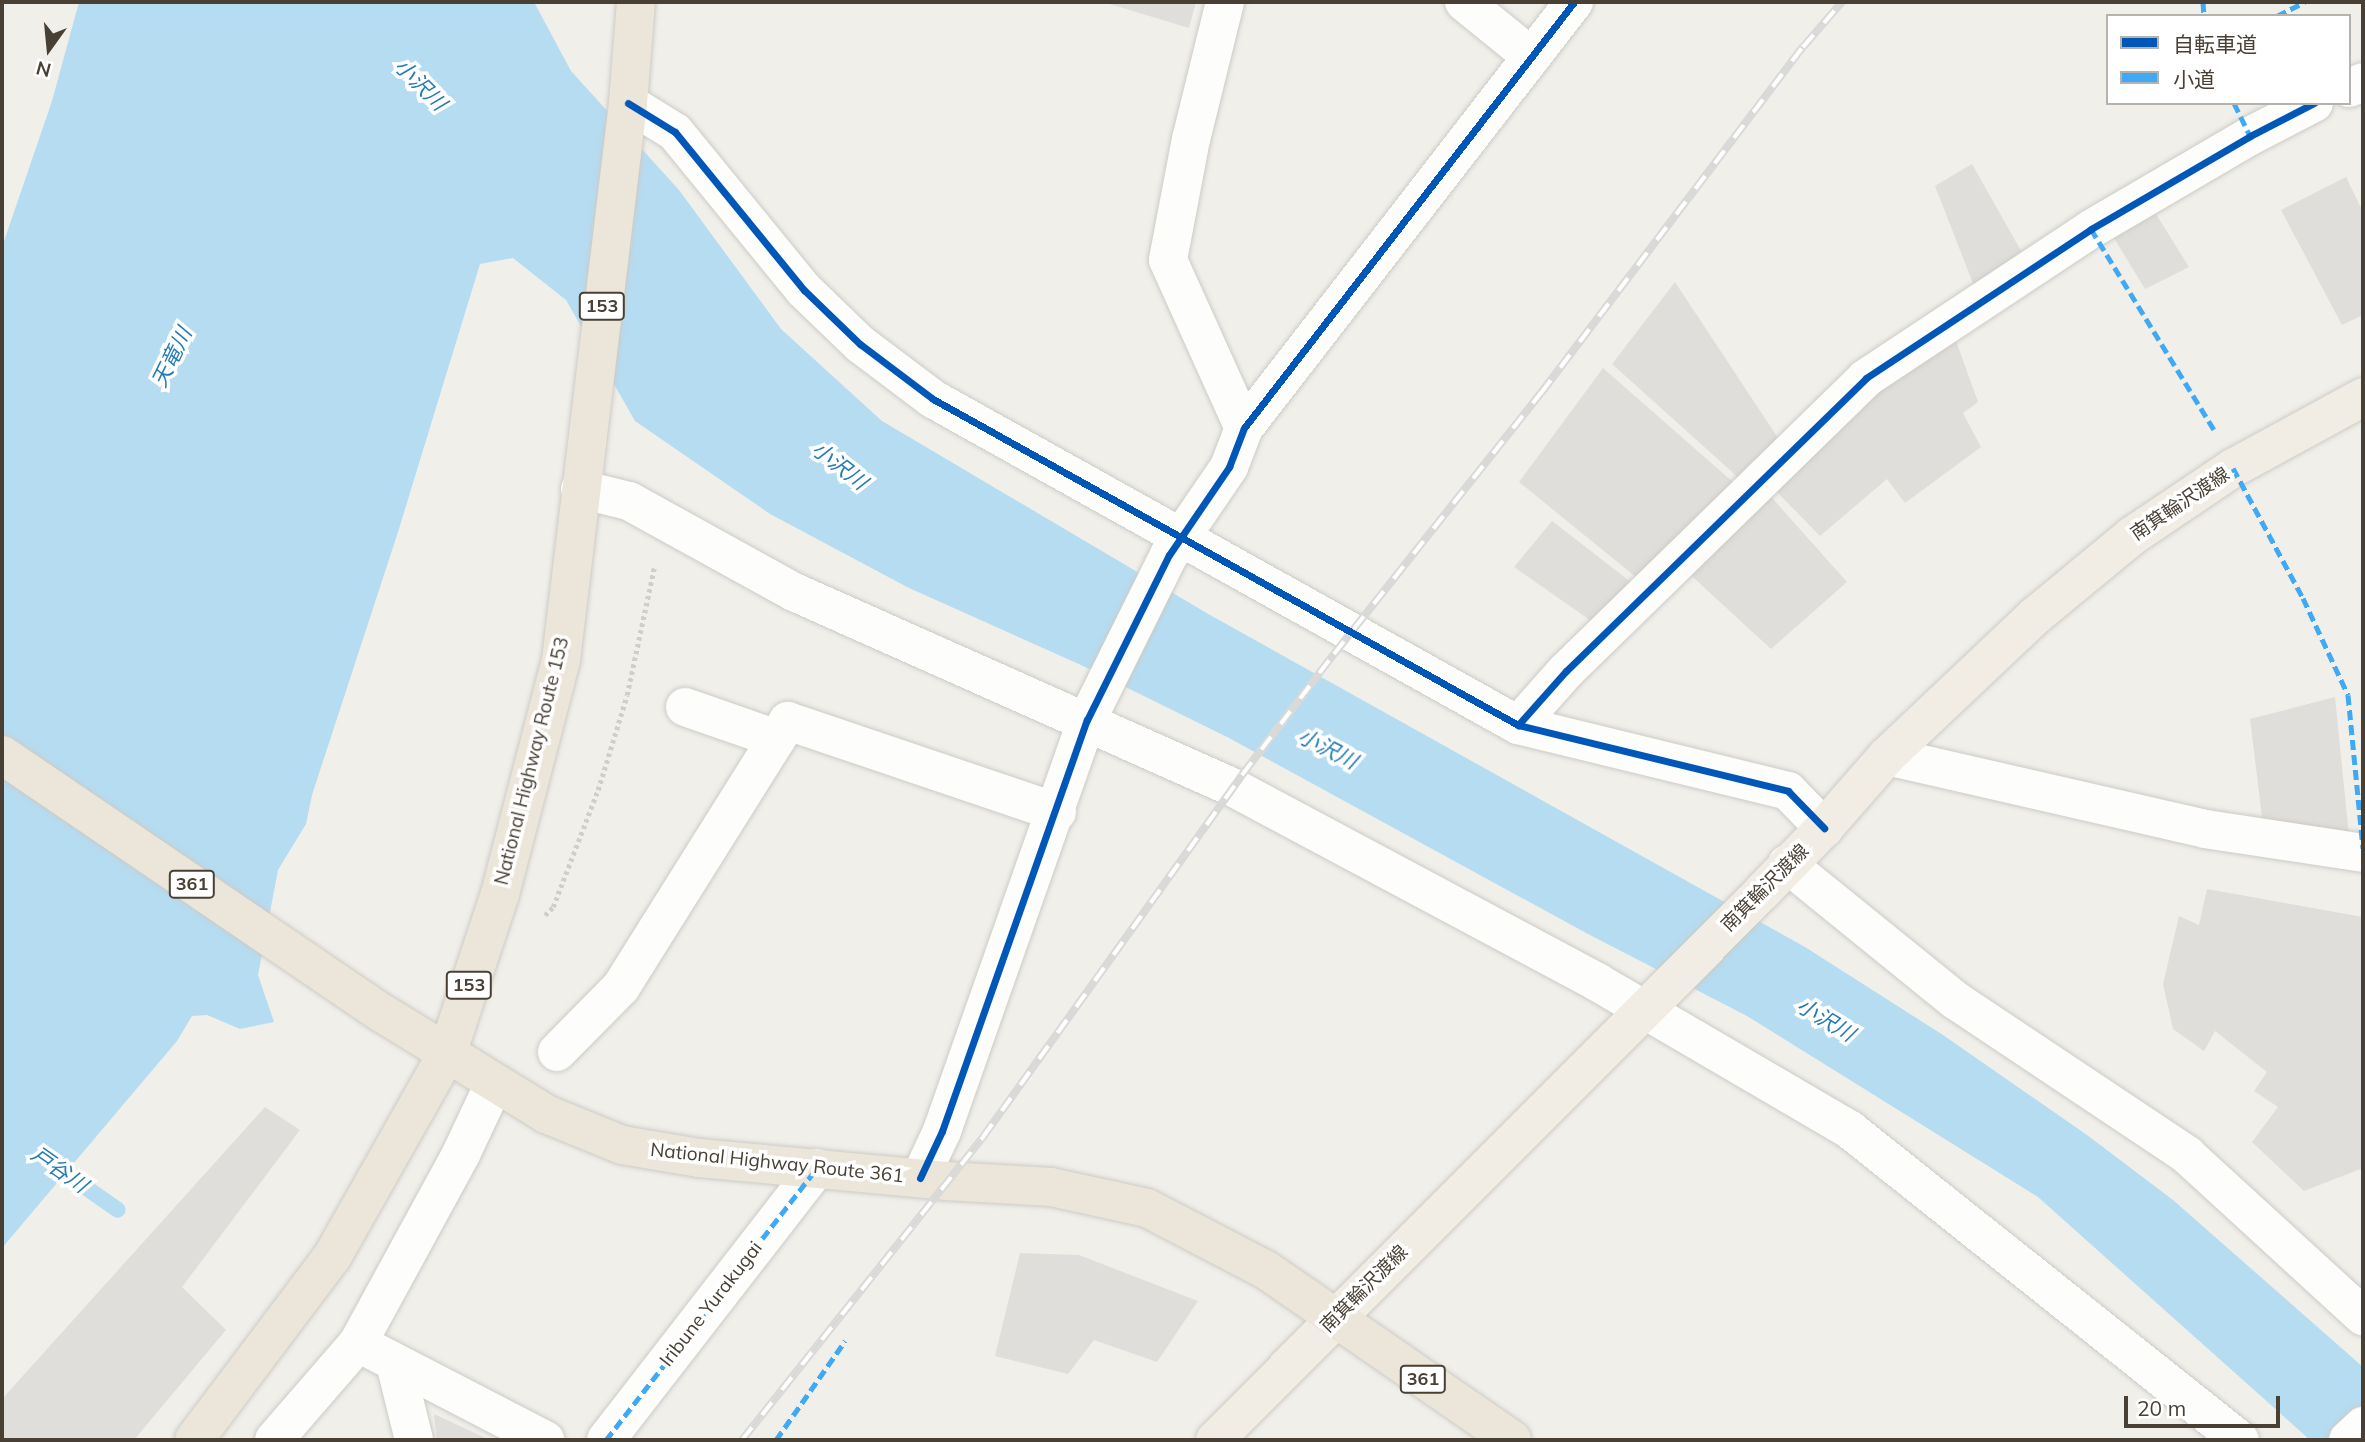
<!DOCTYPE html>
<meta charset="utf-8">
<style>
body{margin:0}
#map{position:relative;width:2365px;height:1442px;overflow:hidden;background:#f0efea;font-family:Mulish,"Noto Sans JP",sans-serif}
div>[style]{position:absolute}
.parking>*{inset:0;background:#e0deda}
.water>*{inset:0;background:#b6dcf2}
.stream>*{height:16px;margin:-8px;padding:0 8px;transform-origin:8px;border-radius:8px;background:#b6dcf2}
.path>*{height:4.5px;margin-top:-2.25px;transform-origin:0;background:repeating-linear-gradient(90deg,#d1ceca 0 3.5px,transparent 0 7px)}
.roads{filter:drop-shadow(0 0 2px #cdcbc6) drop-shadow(0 0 2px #cdcbc6)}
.minor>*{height:38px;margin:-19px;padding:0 19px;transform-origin:19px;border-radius:19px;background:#fdfdfc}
.major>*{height:38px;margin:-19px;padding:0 19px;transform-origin:19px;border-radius:19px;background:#f1ede4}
.highway>*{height:38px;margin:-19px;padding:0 19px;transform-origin:19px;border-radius:19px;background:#ece5d9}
.rail>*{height:8px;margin-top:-4px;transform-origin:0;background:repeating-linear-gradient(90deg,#fff 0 16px,#d9d9d8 0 32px);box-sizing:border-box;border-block:2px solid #d9d9d8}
.quiet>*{height:5px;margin-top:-2.5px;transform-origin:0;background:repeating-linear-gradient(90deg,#3fa9f5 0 10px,transparent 0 15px)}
.cycleway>*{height:7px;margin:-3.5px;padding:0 3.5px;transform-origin:3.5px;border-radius:3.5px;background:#0057b8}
span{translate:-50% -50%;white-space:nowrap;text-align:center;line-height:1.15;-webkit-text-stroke:7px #fff;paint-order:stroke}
.shield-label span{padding:2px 5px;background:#fff;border:2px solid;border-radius:5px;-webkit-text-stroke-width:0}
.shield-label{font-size:18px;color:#484035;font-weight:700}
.street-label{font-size:19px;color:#484035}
.water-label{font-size:21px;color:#237bb4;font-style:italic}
.frame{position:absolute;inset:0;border:4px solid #484035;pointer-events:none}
.legend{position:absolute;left:2106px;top:14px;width:245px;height:91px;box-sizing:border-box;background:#fff;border:2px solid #b6b3ae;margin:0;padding:9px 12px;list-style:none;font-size:21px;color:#484035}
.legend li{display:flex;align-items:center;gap:14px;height:35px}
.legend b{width:35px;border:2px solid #b6b3ae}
.north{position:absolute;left:14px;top:14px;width:70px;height:70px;-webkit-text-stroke:5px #fff;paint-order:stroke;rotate:195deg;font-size:19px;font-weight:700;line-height:28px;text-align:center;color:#484035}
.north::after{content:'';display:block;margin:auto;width:24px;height:32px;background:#484035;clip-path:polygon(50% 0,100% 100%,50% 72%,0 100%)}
.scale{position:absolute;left:2124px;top:1396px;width:156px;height:32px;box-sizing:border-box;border:4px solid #484035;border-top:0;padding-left:9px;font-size:21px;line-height:24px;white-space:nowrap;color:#484035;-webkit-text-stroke:5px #fff;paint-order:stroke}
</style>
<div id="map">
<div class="parking">
<div style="clip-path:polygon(1103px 2px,1196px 2px,1189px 28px)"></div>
<div style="clip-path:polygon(1972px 164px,2024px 256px,1974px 286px,1935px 186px)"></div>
<div style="clip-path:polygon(2346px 177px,2363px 212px,2363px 315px,2342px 325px,2281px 210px)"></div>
<div style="clip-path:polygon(2156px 214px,2189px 267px,2145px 289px,2114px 238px)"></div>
<div style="clip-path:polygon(1675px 282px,1782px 444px,1741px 480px,1612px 364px)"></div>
<div style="clip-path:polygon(1955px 338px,1978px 402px,1963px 413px,1981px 447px,1905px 503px,1887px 479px,1820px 536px,1769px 484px,1873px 387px)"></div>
<div style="clip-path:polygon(1603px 368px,1734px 483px,1642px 582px,1519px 482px)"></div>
<div style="clip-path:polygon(1765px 490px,1847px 582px,1771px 649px,1684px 569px)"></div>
<div style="clip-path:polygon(1552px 521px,1636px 586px,1597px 625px,1514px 567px)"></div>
<div style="clip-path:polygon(2335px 697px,2349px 836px,2263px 825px,2250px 719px)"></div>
<div style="clip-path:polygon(2207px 889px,2363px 917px,2363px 1168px,2304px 1191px,2252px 1142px,2278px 1107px,2254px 1091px,2267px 1072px,2215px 1031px,2204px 1051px,2173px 1029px,2163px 984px,2179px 916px,2199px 925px)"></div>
<div style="clip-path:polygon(265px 1107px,300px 1130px,182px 1287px,226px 1330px,134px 1440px,2px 1440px,2px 1399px)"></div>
<div style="clip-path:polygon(1020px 1253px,1079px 1255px,1198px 1301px,1157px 1362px,1094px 1340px,1068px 1374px,995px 1356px)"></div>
<div style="clip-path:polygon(434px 1414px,490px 1440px,437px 1440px)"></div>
</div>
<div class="water">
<div style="clip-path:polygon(79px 2px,534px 2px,571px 71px,679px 190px,781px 329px,882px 421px,1210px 615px,1805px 947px,1943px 1035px,2087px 1135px,2173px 1200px,2363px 1367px,2363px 1440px,2310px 1440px,2038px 1197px,1747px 1016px,1588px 934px,1229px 738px,1081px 665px,909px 588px,770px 514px,635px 421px,566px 300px,513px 258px,480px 264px,398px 532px,312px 795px,306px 824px,278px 870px,258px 975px,274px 1022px,240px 1029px,207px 1015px,192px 1016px,177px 1041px,2px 1248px,2px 247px,52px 101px)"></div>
</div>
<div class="stream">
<div style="left:48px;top:1161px;width:85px;rotate:35deg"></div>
</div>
<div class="path">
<div style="left:545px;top:915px;width:11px;rotate:-45deg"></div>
<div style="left:553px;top:907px;width:125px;rotate:-69deg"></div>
<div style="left:598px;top:790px;width:99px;rotate:-73deg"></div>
<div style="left:627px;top:695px;width:130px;rotate:-78deg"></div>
</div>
<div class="roads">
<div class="minor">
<div style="left:1225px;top:2px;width:141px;rotate:103.9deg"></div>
<div style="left:1191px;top:139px;width:123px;rotate:100.8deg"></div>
<div style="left:1168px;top:260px;width:184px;rotate:65.7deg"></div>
<div style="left:1464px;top:2px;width:87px;rotate:39deg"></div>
<div style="left:2349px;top:88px;width:15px;rotate:-23deg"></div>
<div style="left:628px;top:103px;width:55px;rotate:31.7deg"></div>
<div style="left:675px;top:132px;width:204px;rotate:50.8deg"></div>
<div style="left:804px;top:290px;width:78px;rotate:44deg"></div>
<div style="left:860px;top:344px;width:91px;rotate:37deg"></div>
<div style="left:933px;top:399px;width:670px;rotate:29.13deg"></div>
<div style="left:1518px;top:725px;width:278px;rotate:13.7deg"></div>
<div style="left:1788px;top:791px;width:52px;rotate:45.8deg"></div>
<div style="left:580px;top:489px;width:50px;rotate:13.8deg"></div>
<div style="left:629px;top:501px;width:188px;rotate:28.9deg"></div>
<div style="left:794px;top:592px;width:482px;rotate:24deg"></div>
<div style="left:1234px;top:788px;width:412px;rotate:28.1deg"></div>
<div style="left:1597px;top:982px;width:293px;rotate:30.3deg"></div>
<div style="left:1850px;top:1130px;width:498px;rotate:38.5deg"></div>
<div style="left:685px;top:707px;width:97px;rotate:19.2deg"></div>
<div style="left:1518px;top:725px;width:72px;rotate:-48.4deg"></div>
<div style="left:1566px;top:671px;width:419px;rotate:-44.3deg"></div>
<div style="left:1866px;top:378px;width:270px;rotate:-33.5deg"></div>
<div style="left:2091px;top:229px;width:184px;rotate:-30.3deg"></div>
<div style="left:2250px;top:136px;width:72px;rotate:-27.3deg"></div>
<div style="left:1887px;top:756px;width:326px;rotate:12.9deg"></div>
<div style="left:2205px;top:829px;width:160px;rotate:8.6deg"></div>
<div style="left:1787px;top:864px;width:216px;rotate:39deg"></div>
<div style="left:1955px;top:1000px;width:279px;rotate:33.7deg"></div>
<div style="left:2187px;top:1155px;width:239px;rotate:42.5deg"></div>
<div style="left:557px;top:1052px;width:91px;rotate:-45.4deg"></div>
<div style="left:621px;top:987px;width:314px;rotate:-57.9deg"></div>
<div style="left:788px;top:721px;width:284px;rotate:18.7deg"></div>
<div style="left:920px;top:1178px;width:52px;rotate:-64.9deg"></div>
<div style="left:942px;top:1131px;width:436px;rotate:-70.6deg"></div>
<div style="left:1087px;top:720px;width:184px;rotate:-63.6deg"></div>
<div style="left:1169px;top:555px;width:107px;rotate:-55.7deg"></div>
<div style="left:1229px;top:467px;width:42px;rotate:-69deg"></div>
<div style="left:1244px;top:428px;width:539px;rotate:-52.24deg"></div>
<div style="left:358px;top:1343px;width:211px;rotate:27.4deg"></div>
<div style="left:395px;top:1363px;width:79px;rotate:76.1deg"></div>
<div style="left:274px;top:1440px;width:128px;rotate:-49.1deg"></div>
<div style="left:358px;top:1343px;width:217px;rotate:-61.4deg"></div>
<div style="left:462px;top:1152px;width:75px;rotate:-64.8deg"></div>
<div style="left:606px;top:1440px;width:344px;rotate:-52.2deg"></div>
<div style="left:2348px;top:1440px;width:21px;rotate:-43deg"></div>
</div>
<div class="major">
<div style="left:1215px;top:1440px;width:773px;rotate:-45.05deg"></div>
<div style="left:1761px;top:893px;width:91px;rotate:-45.9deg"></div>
<div style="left:1824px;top:828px;width:96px;rotate:-48.8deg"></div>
<div style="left:1887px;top:756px;width:204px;rotate:-43.4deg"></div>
<div style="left:2035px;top:616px;width:126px;rotate:-39.5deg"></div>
<div style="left:2132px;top:536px;width:122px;rotate:-34deg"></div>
<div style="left:2233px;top:468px;width:148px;rotate:-28.6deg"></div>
</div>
<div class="highway">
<div style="left:2px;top:755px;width:459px;rotate:34.2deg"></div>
<div style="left:382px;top:1013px;width:193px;rotate:31.6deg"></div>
<div style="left:546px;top:1114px;width:82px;rotate:22.2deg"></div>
<div style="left:622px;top:1145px;width:78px;rotate:9.6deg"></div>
<div style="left:699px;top:1158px;width:248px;rotate:5.3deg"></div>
<div style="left:946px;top:1181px;width:105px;rotate:3.3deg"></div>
<div style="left:1051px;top:1187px;width:98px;rotate:12.3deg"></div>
<div style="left:1147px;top:1208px;width:134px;rotate:27.5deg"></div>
<div style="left:1266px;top:1270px;width:299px;rotate:34.6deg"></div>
<div style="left:194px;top:1440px;width:229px;rotate:-53deg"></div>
<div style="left:332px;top:1257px;width:233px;rotate:-60.5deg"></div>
<div style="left:447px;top:1054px;width:169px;rotate:-71.7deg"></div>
<div style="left:500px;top:894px;width:242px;rotate:-75.4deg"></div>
<div style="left:561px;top:660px;width:561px;rotate:-83.14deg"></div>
<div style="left:628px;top:103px;width:101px;rotate:-85.5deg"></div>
</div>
</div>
<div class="rail">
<div style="left:742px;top:1440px;width:387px;rotate:-51.5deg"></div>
<div style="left:983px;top:1137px;width:445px;rotate:-54.4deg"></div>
<div style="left:1242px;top:775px;width:152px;rotate:-52.8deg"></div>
<div style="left:1334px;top:654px;width:333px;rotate:-51.6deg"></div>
<div style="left:1541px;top:393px;width:434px;rotate:-52.9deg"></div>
<div style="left:1803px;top:47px;width:60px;rotate:-49.1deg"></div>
</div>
<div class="quiet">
<div style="left:2203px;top:2px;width:14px;rotate:86deg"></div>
<div style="left:2277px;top:16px;width:31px;rotate:-27deg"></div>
<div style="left:2234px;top:103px;width:37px;rotate:64deg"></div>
<div style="left:2091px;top:229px;width:239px;rotate:58.5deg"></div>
<div style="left:2233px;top:468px;width:148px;rotate:61.7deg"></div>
<div style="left:2303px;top:598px;width:107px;rotate:65.1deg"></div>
<div style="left:2348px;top:695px;width:154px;rotate:84.4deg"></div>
<div style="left:606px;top:1440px;width:344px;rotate:-52.2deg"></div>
<div style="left:776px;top:1440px;width:121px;rotate:-55.1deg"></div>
</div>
<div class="cycleway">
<div style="left:628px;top:103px;width:55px;rotate:31.7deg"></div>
<div style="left:675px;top:132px;width:204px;rotate:50.8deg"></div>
<div style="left:804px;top:290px;width:78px;rotate:44deg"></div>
<div style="left:860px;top:344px;width:91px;rotate:37deg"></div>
<div style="left:933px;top:399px;width:670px;rotate:29.13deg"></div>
<div style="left:1518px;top:725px;width:278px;rotate:13.7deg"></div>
<div style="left:1788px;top:791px;width:52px;rotate:45.8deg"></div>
<div style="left:1518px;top:725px;width:72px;rotate:-48.4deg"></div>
<div style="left:1566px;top:671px;width:419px;rotate:-44.3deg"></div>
<div style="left:1866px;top:378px;width:270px;rotate:-33.5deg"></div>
<div style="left:2091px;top:229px;width:184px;rotate:-30.3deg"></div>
<div style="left:2250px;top:136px;width:72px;rotate:-27.3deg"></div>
<div style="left:920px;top:1178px;width:52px;rotate:-64.9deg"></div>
<div style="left:942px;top:1131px;width:436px;rotate:-70.6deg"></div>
<div style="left:1087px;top:720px;width:184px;rotate:-63.6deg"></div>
<div style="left:1169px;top:555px;width:107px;rotate:-55.7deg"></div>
<div style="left:1229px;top:467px;width:42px;rotate:-69deg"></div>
<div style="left:1244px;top:428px;width:539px;rotate:-52.24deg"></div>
</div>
<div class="shield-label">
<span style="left:602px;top:306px">153</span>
<span style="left:192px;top:884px">361</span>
<span style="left:469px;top:985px">153</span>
<span style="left:1423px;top:1379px">361</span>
</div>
<div class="street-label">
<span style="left:2180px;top:504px;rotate:-34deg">南箕輪沢渡線</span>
<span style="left:532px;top:761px;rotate:-76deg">National Highway Route 153</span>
<span style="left:1765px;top:888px;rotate:-45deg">南箕輪沢渡線</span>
<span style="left:777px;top:1163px;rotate:6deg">National Highway Route 361</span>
<span style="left:1364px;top:1289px;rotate:-45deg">南箕輪沢渡線</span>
<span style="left:711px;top:1304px;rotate:-52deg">Iribune Yurakugai</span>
</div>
<div class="water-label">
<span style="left:421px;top:84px;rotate:45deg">小沢川</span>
<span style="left:171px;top:357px;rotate:-64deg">天竜川</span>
<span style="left:840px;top:465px;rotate:38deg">小沢川</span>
<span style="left:1328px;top:748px;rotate:27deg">小沢川</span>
<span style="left:1826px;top:1019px;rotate:31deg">小沢川</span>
<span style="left:60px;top:1169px;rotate:35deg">戸谷川</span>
</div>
<div class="frame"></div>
<ul class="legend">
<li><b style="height:9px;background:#0057b8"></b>自転車道</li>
<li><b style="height:9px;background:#3fa9f5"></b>小道</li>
</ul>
<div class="north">N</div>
<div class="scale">20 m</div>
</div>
